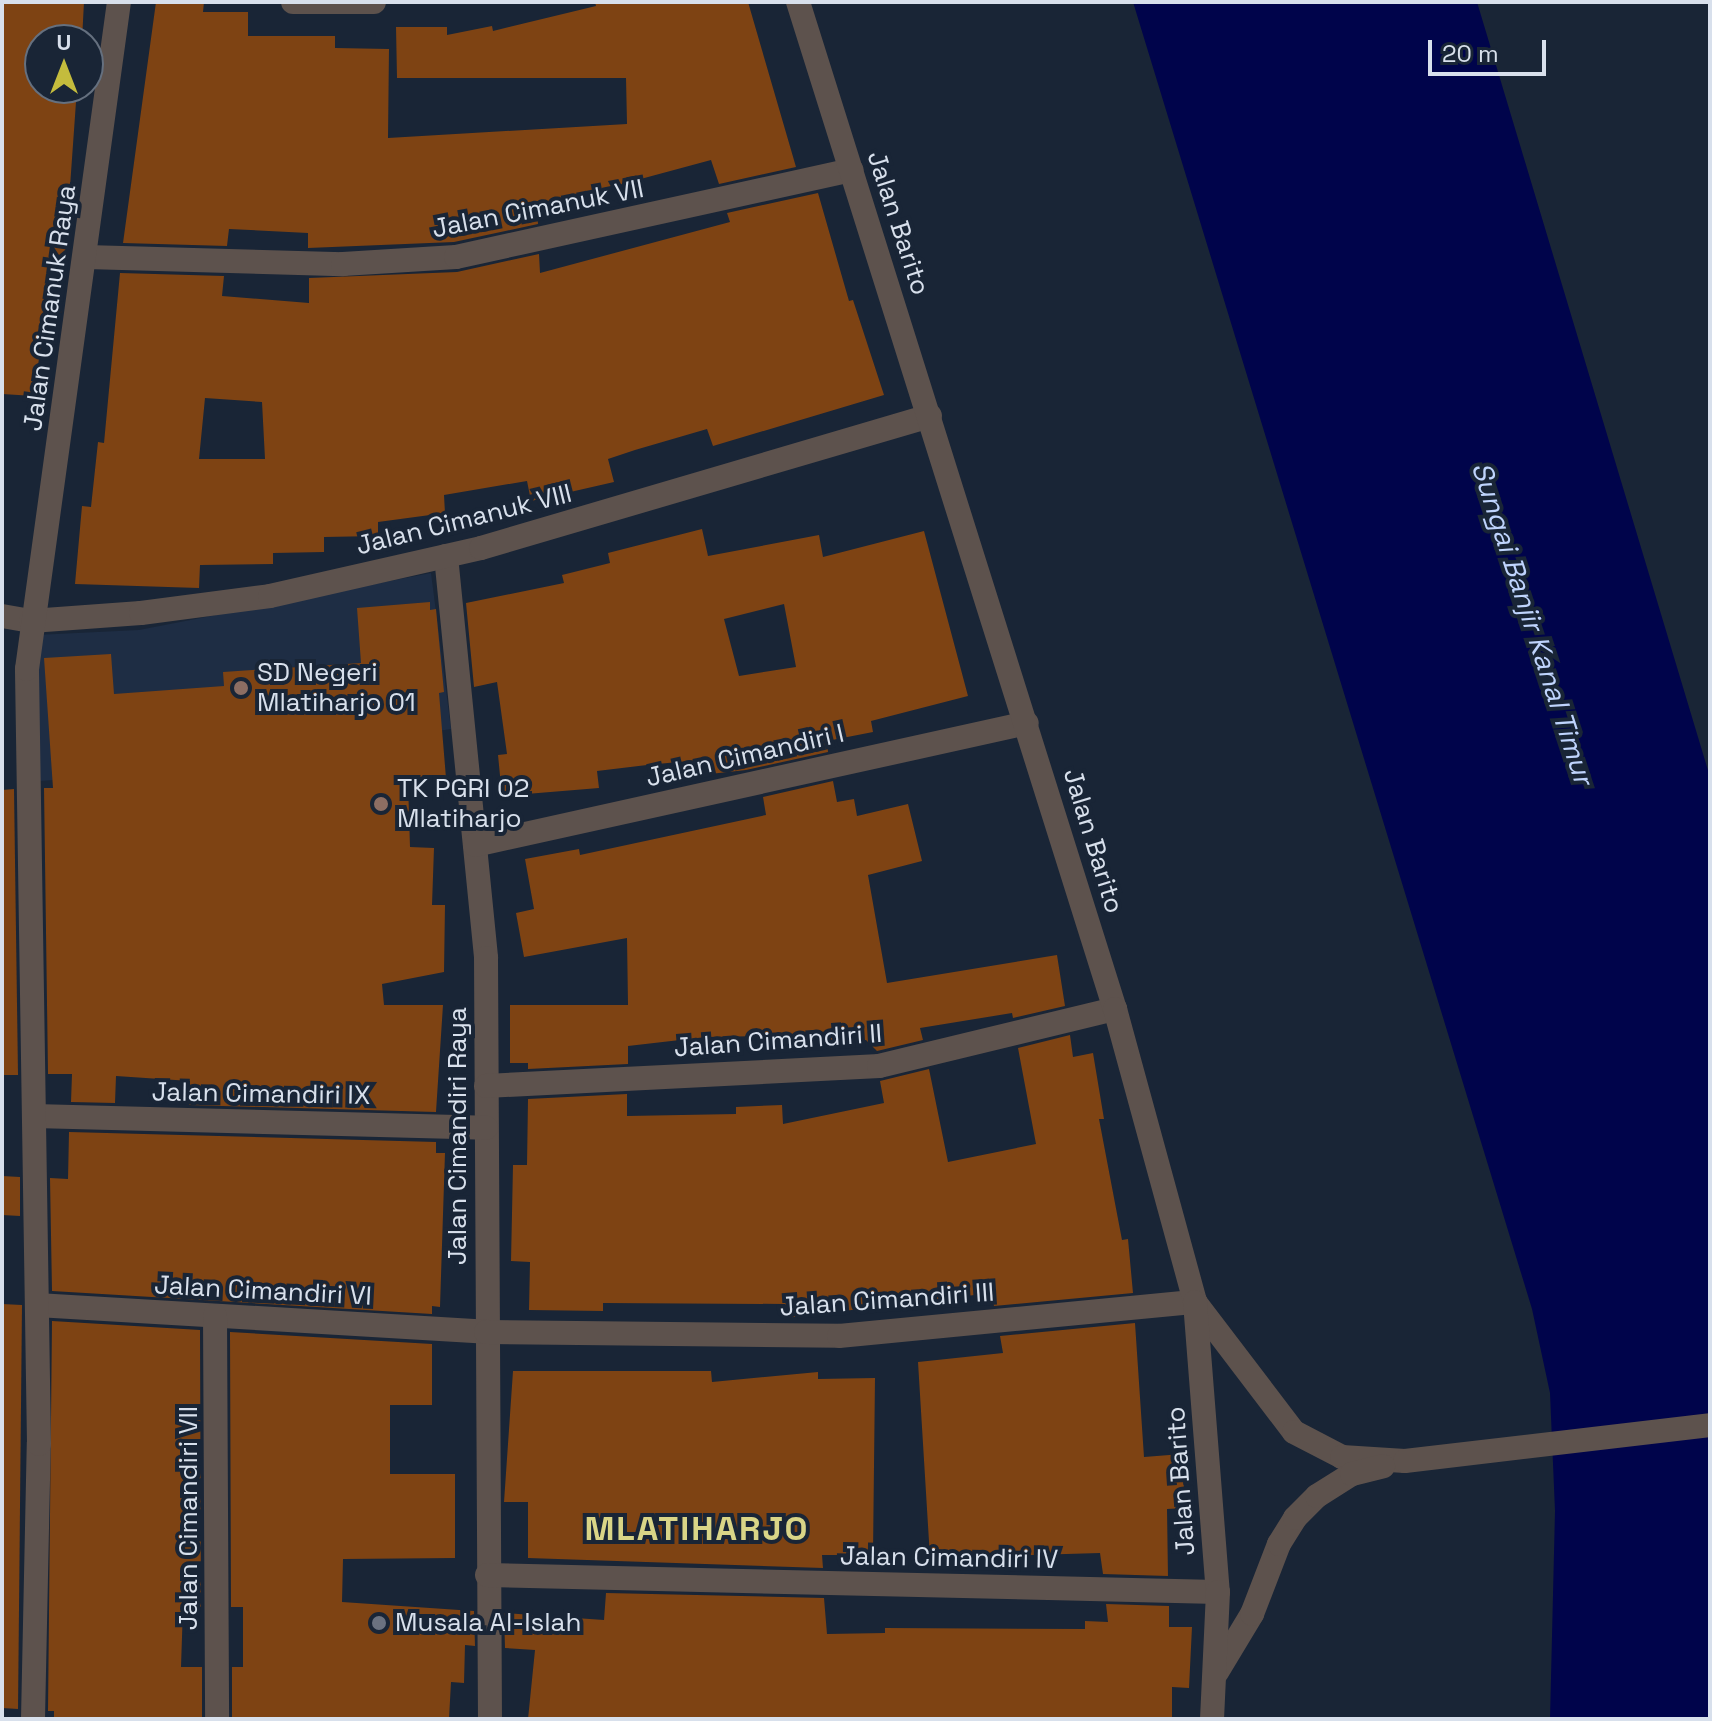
<!DOCTYPE html>
<style>
body{margin:0}
#map{position:relative;width:1712px;height:1721px;overflow:hidden;background:#192536;font-family:"Space Grotesk",sans-serif}
div>[style]{position:absolute}
.built>*{inset:0;background:#1e2d44}
.water>*{inset:0;background:#00044b}
.building>*{inset:0;background:#7e4313}
.minor>*{height:24px;margin:-12px;padding:0 12px;transform-origin:12px;border-radius:12px;background:#5d524d}
.tertiary>*{height:24px;margin:-12px;padding:0 12px;transform-origin:12px;border-radius:12px;background:#5d524d}
.dots>*{width:22px;height:22px;translate:-50% -50%;box-sizing:border-box;border:4px solid #192536;border-radius:50%}
span{translate:-50% -50%;white-space:nowrap;text-align:center;line-height:1.15;-webkit-text-stroke:8px #192536;paint-order:stroke}
.street-label{font-size:26px;color:#d8e0ec}
.poi-label{font-size:26px;color:#d8e0ec}
.left{translate:0 -50%;text-align:left}
.water-label{font-size:28px;color:#bfd4fd;font-style:italic}
.district-label{font-size:34px;color:#d9d587;font-weight:700;letter-spacing:2px}
.frame{position:absolute;inset:0;border:4px solid #d8e0ec;pointer-events:none}
.north{position:absolute;left:24px;top:24px;width:80px;height:80px;box-sizing:border-box;background:#192536;border:2px solid #65707f;border-radius:50%;rotate:0deg;font-size:22px;font-weight:700;line-height:32px;text-align:center;color:#d8e0ec}
.north::after{content:'';display:block;margin:auto;width:28px;height:36px;background:#c4bc3d;clip-path:polygon(50% 0,100% 100%,50% 72%,0 100%)}
.scale{position:absolute;left:1428px;top:40px;width:118px;height:36px;box-sizing:border-box;border:4px solid #d8e0ec;border-top:0;padding-left:10px;font-size:24px;line-height:28px;white-space:nowrap;color:#d8e0ec;-webkit-text-stroke:6px #192536;paint-order:stroke}
</style>
<div id="map">
<div class="built">
<div style="clip-path:polygon(431px 573px,451px 729px,175px 771px,40px 781px,36px 635px,139px 630px)"></div>
</div>
<div class="water">
<div style="clip-path:polygon(1133px 2px,1477px 2px,1710px 777px,1710px 1719px,1550px 1719px,1555px 1511px,1550px 1393px,1532px 1309px)"></div>
</div>
<div class="building">
<div style="clip-path:polygon(2px 2px,84px 2px,82px 40px,40px 40px,40px 88px,77px 88px,61px 314px,45px 313px,34px 396px,2px 394px)"></div>
<div style="clip-path:polygon(156px 2px,204px 2px,203px 12px,248px 12px,248px 36px,335px 36px,335px 48px,389px 49px,388px 138px,627px 124px,626px 78px,397px 78px,396px 27px,447px 27px,447px 35px,492px 26px,493px 31px,596px 6px,595px 2px,748px 2px,796px 167px,719px 184px,711px 160px,537px 207px,538px 224px,454px 242px,308px 248px,308px 233px,229px 229px,227px 246px,123px 243px)"></div>
<div style="clip-path:polygon(evenodd,818px 193px,849px 301px,853px 300px,884px 395px,713px 446px,707px 429px,635px 450px,608px 459px,614px 482px,531px 501px,527px 481px,444px 495px,445px 513px,378px 522px,378px 536px,324px 537px,324px 552px,273px 553px,273px 564px,200px 565px,199px 588px,75px 584px,82px 506px,91px 507px,98px 442px,104px 443px,120px 273px,224px 276px,222px 296px,309px 303px,309px 278px,457px 272px,539px 254px,540px 273px,730px 222px,727px 213px,818px 193px,205px 398px,262px 402px,265px 459px,199px 459px,205px 398px)"></div>
<div style="clip-path:polygon(evenodd,702px 529px,708px 556px,819px 535px,823px 557px,924px 531px,968px 696px,871px 721px,873px 732px,827px 741px,828px 752px,746px 770px,701px 775px,699px 760px,647px 765px,597px 771px,599px 788px,502px 796px,498px 755px,507px 754px,497px 682px,474px 687px,466px 603px,564px 583px,562px 575px,610px 563px,608px 553px,702px 529px,784px 604px,796px 667px,739px 676px,724px 619px,784px 604px)"></div>
<div style="clip-path:polygon(430px 602px,430px 610px,436px 609px,444px 692px,439px 693px,446px 778px,408px 781px,410px 847px,434px 848px,432px 905px,445px 905px,444px 972px,382px 984px,384px 1005px,443px 1005px,436px 1112px,189px 1105px,190px 1081px,116px 1076px,115px 1103px,71px 1102px,72px 1074px,48px 1074px,44px 788px,53px 788px,44px 658px,111px 654px,114px 694px,224px 686px,223px 672px,361px 663px,357px 608px)"></div>
<div style="clip-path:polygon(833px 781px,837px 802px,854px 799px,857px 816px,908px 804px,922px 861px,868px 875px,887px 983px,1057px 955px,1065px 1006px,1013px 1018px,1012px 1013px,920px 1028px,923px 1040px,877px 1051px,866px 1040px,772px 1050px,770px 1036px,706px 1037px,628px 1046px,628px 1064px,528px 1069px,528px 1063px,510px 1063px,510px 1005px,628px 1005px,627px 938px,524px 957px,516px 913px,534px 909px,525px 859px,579px 849px,580px 855px,766px 815px,763px 797px)"></div>
<div style="clip-path:polygon(14px 789px,18px 1075px,2px 1075px,2px 790px)"></div>
<div style="clip-path:polygon(1070px 1035px,1073px 1057px,1093px 1053px,1104px 1119px,1099px 1119px,1122px 1240px,1128px 1239px,1133px 1293px,994px 1306px,991px 1293px,786px 1318px,785px 1304px,603px 1303px,603px 1311px,529px 1310px,530px 1262px,511px 1261px,513px 1165px,527px 1165px,528px 1099px,627px 1094px,627px 1116px,736px 1114px,736px 1107px,782px 1105px,783px 1124px,884px 1103px,880px 1081px,929px 1069px,948px 1162px,1036px 1144px,1018px 1048px)"></div>
<div style="clip-path:polygon(69px 1132px,436px 1142px,436px 1153px,445px 1153px,440px 1307px,432px 1306px,432px 1314px,52px 1291px,50px 1178px,68px 1179px)"></div>
<div style="clip-path:polygon(2px 1176px,20px 1177px,20px 1216px,2px 1215px)"></div>
<div style="clip-path:polygon(2px 1304px,22px 1305px,18px 1709px,2px 1708px)"></div>
<div style="clip-path:polygon(52px 1321px,200px 1330px,201px 1607px,183px 1607px,181px 1667px,202px 1667px,202px 1719px,54px 1719px,54px 1711px,48px 1711px)"></div>
<div style="clip-path:polygon(1135px 1323px,1144px 1457px,1182px 1454px,1185px 1508px,1167px 1509px,1168px 1576px,1103px 1574px,1100px 1553px,930px 1558px,918px 1362px,1003px 1353px,1000px 1336px)"></div>
<div style="clip-path:polygon(230px 1332px,432px 1344px,432px 1405px,390px 1405px,390px 1474px,455px 1474px,455px 1558px,343px 1559px,342px 1602px,474px 1611px,475px 1646px,465px 1645px,464px 1683px,451px 1682px,449px 1719px,232px 1719px,232px 1667px,243px 1667px,243px 1607px,231px 1607px)"></div>
<div style="clip-path:polygon(513px 1371px,711px 1371px,712px 1382px,818px 1372px,818px 1379px,875px 1378px,873px 1555px,822px 1555px,823px 1568px,528px 1558px,528px 1502px,504px 1502px)"></div>
<div style="clip-path:polygon(606px 1593px,824px 1598px,827px 1634px,885px 1633px,885px 1628px,1085px 1629px,1085px 1621px,1108px 1622px,1106px 1604px,1169px 1606px,1169px 1627px,1192px 1627px,1189px 1688px,1172px 1687px,1172px 1719px,528px 1719px,535px 1650px,505px 1648px,504px 1613px,604px 1620px)"></div>
</div>
<div class="minor">
<div style="left:293px;top:2px;width:81px"></div>
<div style="left:86px;top:257px;width:257px;rotate:1.6deg"></div>
<div style="left:343px;top:264px;width:113px;rotate:-3.5deg"></div>
<div style="left:456px;top:257px;width:405px;rotate:-12.4deg"></div>
<div style="left:446px;top:556px;width:404px;rotate:84.3deg"></div>
<div style="left:486px;top:958px;width:761px;rotate:89.7deg"></div>
<div style="left:2px;top:616px;width:29px;rotate:10deg"></div>
<div style="left:31px;top:621px;width:110px;rotate:-4.2deg"></div>
<div style="left:141px;top:613px;width:130px;rotate:-7.5deg"></div>
<div style="left:270px;top:596px;width:216px;rotate:-12.8deg"></div>
<div style="left:481px;top:548px;width:468px;rotate:-16.4deg"></div>
<div style="left:475px;top:845px;width:565px;rotate:-12.46deg"></div>
<div style="left:486px;top:1086px;width:394px;rotate:-2.9deg"></div>
<div style="left:879px;top:1066px;width:243px;rotate:-13.6deg"></div>
<div style="left:34px;top:1116px;width:452px;rotate:1.5deg"></div>
<div style="left:37px;top:1305px;width:450px;rotate:3.4deg"></div>
<div style="left:486px;top:1332px;width:353px;rotate:0.6deg"></div>
<div style="left:839px;top:1336px;width:358px;rotate:-5.5deg"></div>
<div style="left:1195px;top:1302px;width:163px;rotate:52.7deg"></div>
<div style="left:1294px;top:1432px;width:54px;rotate:27.5deg"></div>
<div style="left:1342px;top:1457px;width:63px;rotate:3.6deg"></div>
<div style="left:1405px;top:1461px;width:307px;rotate:-6.7deg"></div>
<div style="left:215px;top:1316px;width:403px;rotate:89.7deg"></div>
<div style="left:487px;top:1575px;width:731px;rotate:1.33deg"></div>
<div style="left:1217px;top:1672px;width:68px;rotate:-58.9deg"></div>
<div style="left:1252px;top:1614px;width:75px;rotate:-68.9deg"></div>
<div style="left:1279px;top:1544px;width:31px;rotate:-58deg"></div>
<div style="left:1295px;top:1518px;width:31px;rotate:-45deg"></div>
<div style="left:1317px;top:1496px;width:41px;rotate:-32.2deg"></div>
<div style="left:1352px;top:1474px;width:32px;rotate:-14deg"></div>
<div style="left:33px;top:1719px;width:275px;rotate:-88.8deg"></div>
<div style="left:39px;top:1444px;width:775px;rotate:-90.89deg"></div>
<div style="left:27px;top:669px;width:673px;rotate:-82.15deg"></div>
</div>
<div class="tertiary">
<div style="left:798px;top:2px;width:1056px;rotate:72.53deg"></div>
<div style="left:1115px;top:1009px;width:304px;rotate:74.7deg"></div>
<div style="left:1195px;top:1302px;width:291px;rotate:85.5deg"></div>
<div style="left:1218px;top:1592px;width:127px;rotate:92.7deg"></div>
</div>
<div class="dots">
<div style="left:241px;top:688px;background:#8d6e63"></div>
<div style="left:381px;top:804px;background:#8d6e63"></div>
<div style="left:379px;top:1623px;background:#6b7280"></div>
</div>
<div class="street-label">
<span style="left:538px;top:209px;rotate:-11deg">Jalan Cimanuk VII</span>
<span style="left:898px;top:223px;rotate:72deg">Jalan Barito</span>
<span style="left:50px;top:308px;rotate:-82deg">Jalan Cimanuk Raya</span>
<span style="left:464px;top:520px;rotate:-14deg">Jalan Cimanuk VIII</span>
<span style="left:745px;top:756px;rotate:-13deg">Jalan Cimandiri I</span>
<span style="left:1093px;top:841px;rotate:73deg">Jalan Barito</span>
<span style="left:778px;top:1041px;rotate:-4deg">Jalan Cimandiri II</span>
<span style="left:261px;top:1094px;rotate:1deg">Jalan Cimandiri IX</span>
<span style="left:458px;top:1136px;rotate:-90deg">Jalan Cimandiri Raya</span>
<span style="left:263px;top:1291px;rotate:3deg">Jalan Cimandiri VI</span>
<span style="left:887px;top:1300px;rotate:-4deg">Jalan Cimandiri III</span>
<span style="left:1181px;top:1481px;rotate:-94deg">Jalan Barito</span>
<span style="left:189px;top:1518px;rotate:-90deg">Jalan Cimandiri VII</span>
<span style="left:949px;top:1558px;rotate:1deg">Jalan Cimandiri IV</span>
</div>
<div class="poi-label">
<span class="left" style="left:257px;top:688px">SD Negeri<br>Mlatiharjo 01</span>
<span class="left" style="left:397px;top:804px">TK PGRI 02<br>Mlatiharjo</span>
<span class="left" style="left:395px;top:1623px">Musala Al-Islah</span>
</div>
<div class="water-label">
<span style="left:1533px;top:623px;rotate:72deg">Sungai Banjir Kanal Timur</span>
</div>
<div class="district-label">
<span style="left:697px;top:1529px">MLATIHARJO</span>
</div>
<div class="frame"></div>
<div class="north">U</div>
<div class="scale">20 m</div>
</div>
